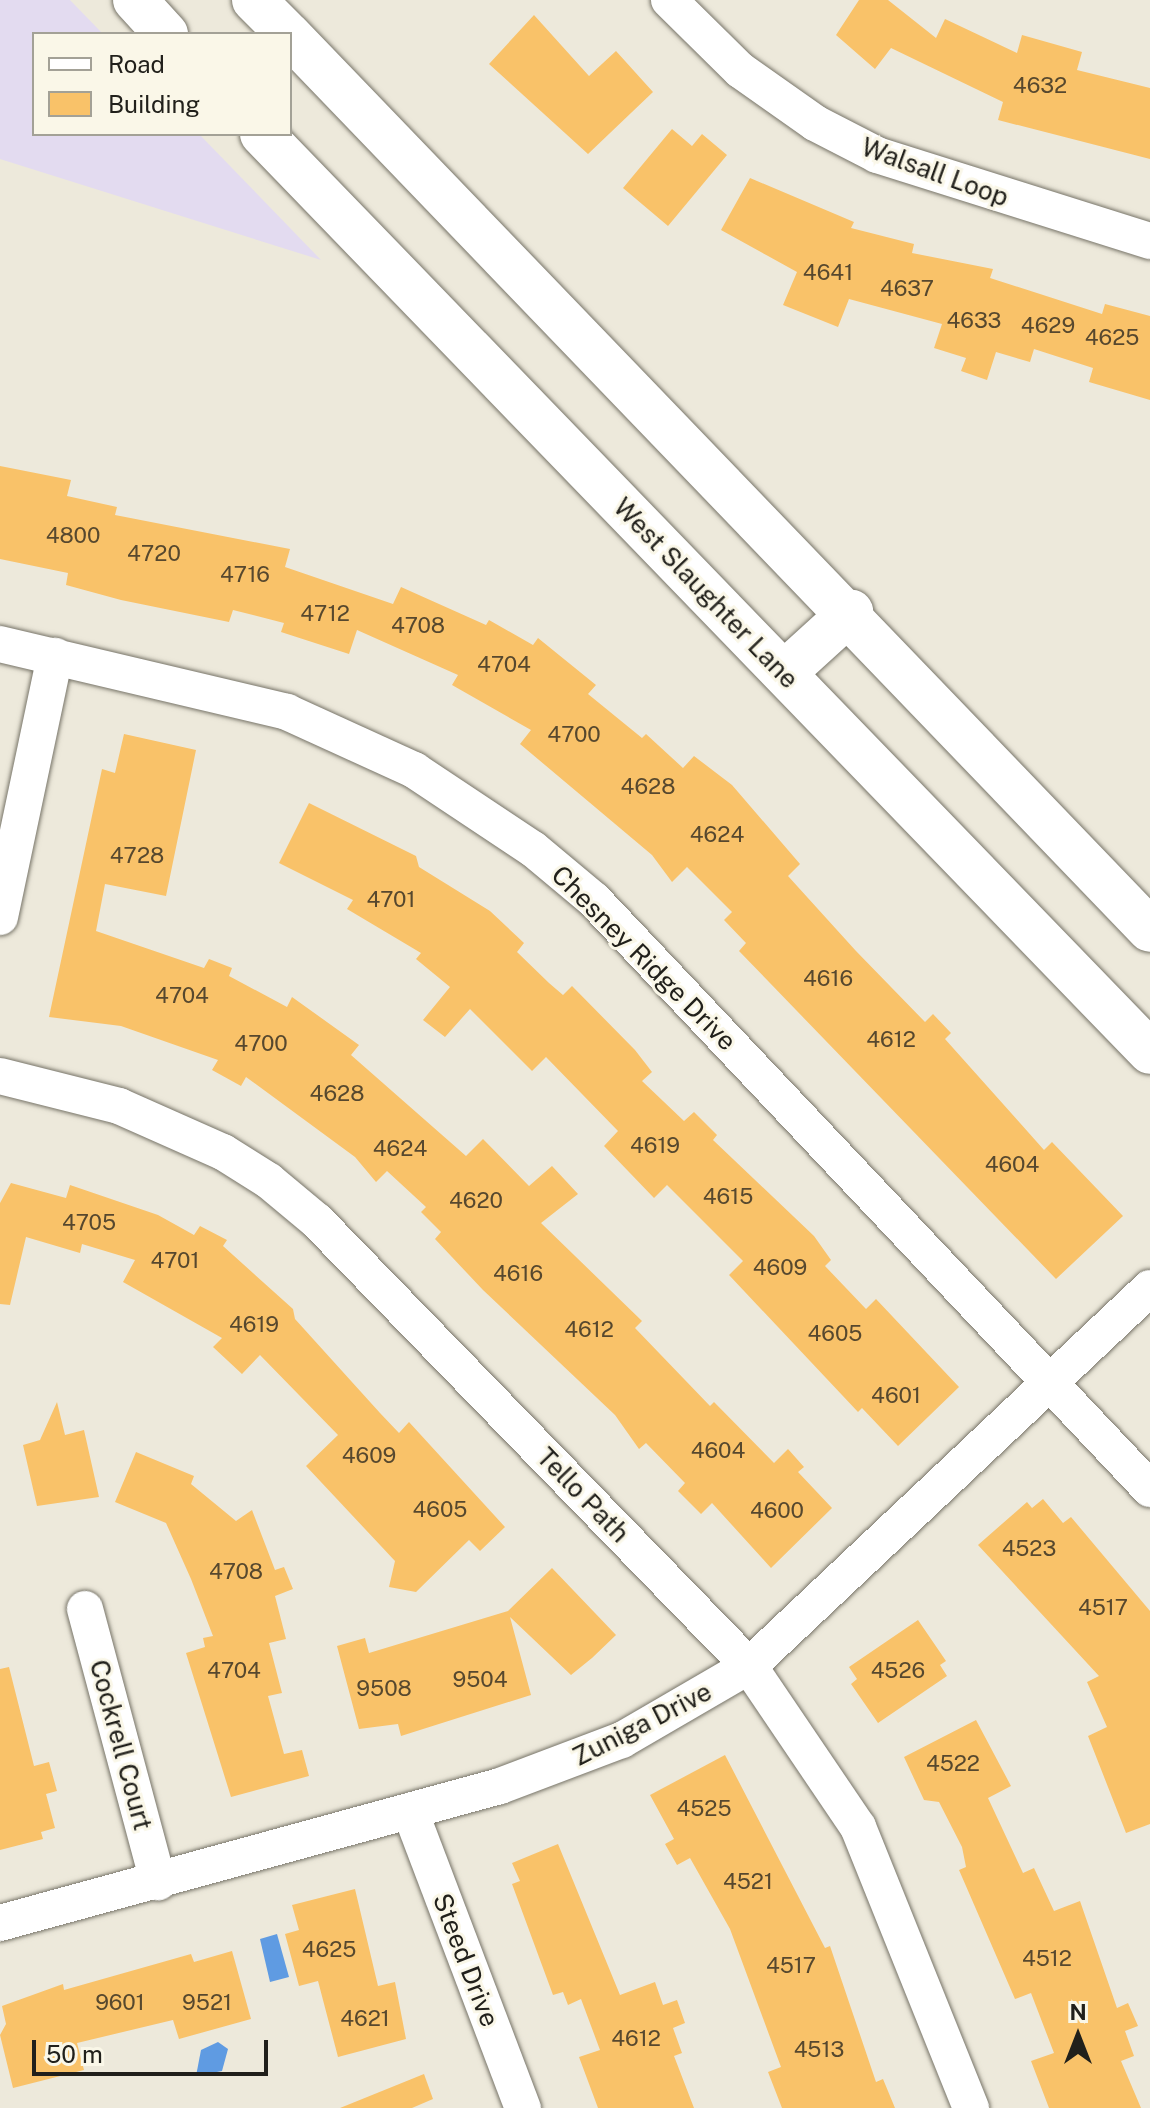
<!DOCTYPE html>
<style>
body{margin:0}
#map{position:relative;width:1150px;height:2108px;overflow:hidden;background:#ede9db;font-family:"Public Sans",sans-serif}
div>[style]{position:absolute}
.commercial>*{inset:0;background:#e3dbf0}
.water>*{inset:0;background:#5f9be2}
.building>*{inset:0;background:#f9c269}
.roads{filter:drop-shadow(0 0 2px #777468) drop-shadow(0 0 2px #777468)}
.minor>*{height:36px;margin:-18px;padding:0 18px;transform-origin:18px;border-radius:18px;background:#fff}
.primary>*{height:44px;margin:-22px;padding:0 22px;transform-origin:22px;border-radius:22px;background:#fff}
span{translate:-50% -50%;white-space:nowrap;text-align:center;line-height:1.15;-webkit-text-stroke:6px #faf7e8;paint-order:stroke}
.number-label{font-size:22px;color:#57482e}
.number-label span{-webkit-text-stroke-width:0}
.street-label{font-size:26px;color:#21201b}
.legend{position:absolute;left:32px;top:32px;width:260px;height:104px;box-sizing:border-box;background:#faf7e8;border:2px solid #a3a196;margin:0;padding:10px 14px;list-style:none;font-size:24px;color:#21201b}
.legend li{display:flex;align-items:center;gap:16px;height:40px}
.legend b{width:40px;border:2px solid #a3a196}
.north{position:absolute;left:1038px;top:1996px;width:80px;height:80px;-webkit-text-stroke:6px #faf7e8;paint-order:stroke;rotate:0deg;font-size:22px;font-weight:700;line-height:32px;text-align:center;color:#21201b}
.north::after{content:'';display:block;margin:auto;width:28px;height:36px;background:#21201b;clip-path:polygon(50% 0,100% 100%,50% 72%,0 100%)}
.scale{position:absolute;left:32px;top:2040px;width:236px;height:36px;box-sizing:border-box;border:4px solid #21201b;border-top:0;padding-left:10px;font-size:24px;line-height:28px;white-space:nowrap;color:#21201b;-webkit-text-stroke:6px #faf7e8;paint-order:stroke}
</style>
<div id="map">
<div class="commercial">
<div style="clip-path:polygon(0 0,70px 0,103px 34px,34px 34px,34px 134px,199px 134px,321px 260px,0 159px)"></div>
</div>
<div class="water">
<div style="clip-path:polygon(277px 1934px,289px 1977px,270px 1982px,260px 1939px)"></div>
<div style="clip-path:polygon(218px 2042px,228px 2049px,222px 2071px,196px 2076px,201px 2050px)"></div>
</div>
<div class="building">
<div style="clip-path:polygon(859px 0,888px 0,936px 38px,945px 19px,1017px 53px,1022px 35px,1082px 52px,1077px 70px,1150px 88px,1150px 159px,998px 120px,1003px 102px,891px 48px,875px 69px,836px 35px)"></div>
<div style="clip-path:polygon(534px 15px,589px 76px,616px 51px,653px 92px,588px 154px,489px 64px)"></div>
<div style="clip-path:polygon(672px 129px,692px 146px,702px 134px,727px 155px,668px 226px,623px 188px)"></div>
<div style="clip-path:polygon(750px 178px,854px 222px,851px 228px,914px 244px,912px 253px,993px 269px,990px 278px,1102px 314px,1105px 304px,1150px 316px,1150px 400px,1089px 382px,1093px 368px,1034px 349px,1030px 362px,996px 352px,987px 380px,961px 371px,966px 358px,934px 348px,942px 324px,849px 299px,838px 327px,783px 305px,797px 272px,721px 230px)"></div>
<div style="clip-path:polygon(0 466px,71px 480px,67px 496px,117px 507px,115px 515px,290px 549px,285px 567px,393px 604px,401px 587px,486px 625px,489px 620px,533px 645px,538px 638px,596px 685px,588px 694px,642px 738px,646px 734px,683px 768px,694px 756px,732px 785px,800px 864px,788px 876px,856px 951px,925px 1022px,933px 1014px,951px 1033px,945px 1039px,1044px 1150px,1052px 1142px,1123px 1216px,1056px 1279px,739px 951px,746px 943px,724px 920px,732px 912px,687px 867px,672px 882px,652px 855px,520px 744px,531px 730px,452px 685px,458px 675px,357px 630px,349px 654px,281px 632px,284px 623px,233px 610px,229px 622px,121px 600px,66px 585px,68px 573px,0 559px)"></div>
<div style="clip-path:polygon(124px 734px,196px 750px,166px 896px,105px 884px,96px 931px,204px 968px,209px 959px,232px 968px,229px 976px,287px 1007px,292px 997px,359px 1045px,351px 1055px,466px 1156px,483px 1139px,529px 1186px,552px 1166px,578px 1194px,541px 1223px,642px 1321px,635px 1328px,710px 1406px,714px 1402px,774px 1463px,788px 1449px,804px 1467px,798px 1472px,832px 1508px,771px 1568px,712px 1503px,701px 1514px,678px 1491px,685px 1483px,646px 1443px,639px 1449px,615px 1415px,483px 1290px,435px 1239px,441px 1232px,421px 1212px,426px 1207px,387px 1171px,376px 1182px,355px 1157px,246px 1077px,241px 1086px,212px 1070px,218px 1060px,121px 1026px,49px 1017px,102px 769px,115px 773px)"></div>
<div style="clip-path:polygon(309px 803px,416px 856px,419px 867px,490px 911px,524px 943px,517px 952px,549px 983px,563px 995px,572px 986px,635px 1050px,652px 1072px,642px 1081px,684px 1121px,694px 1112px,717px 1135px,713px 1140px,814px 1236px,831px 1260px,825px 1266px,866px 1309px,876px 1299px,959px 1387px,898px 1446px,862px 1408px,858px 1412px,729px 1275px,743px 1261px,667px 1185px,654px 1198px,604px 1146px,618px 1131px,546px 1057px,532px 1071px,470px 1009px,445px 1037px,423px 1020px,450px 987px,416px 959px,421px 953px,347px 909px,353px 900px,279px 863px)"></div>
<div style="clip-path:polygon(11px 1183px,66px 1198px,70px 1185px,158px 1215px,194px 1235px,200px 1226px,227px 1240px,223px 1246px,293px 1309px,295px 1319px,380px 1413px,399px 1433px,409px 1422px,505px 1527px,480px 1551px,469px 1540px,416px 1592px,389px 1587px,395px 1561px,306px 1466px,338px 1435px,260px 1355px,242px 1374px,213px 1347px,222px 1338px,123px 1282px,135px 1260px,82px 1244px,80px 1253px,26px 1237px,10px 1305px,0 1304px,0 1203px)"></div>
<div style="clip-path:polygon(57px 1402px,65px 1435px,84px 1430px,99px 1497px,37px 1506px,23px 1445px,40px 1440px)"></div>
<div style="clip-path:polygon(136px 1452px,194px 1476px,191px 1484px,236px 1521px,252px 1510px,275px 1570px,284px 1567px,293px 1589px,275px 1596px,286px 1639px,269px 1643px,282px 1693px,268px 1696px,284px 1754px,302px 1750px,309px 1776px,231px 1797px,186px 1653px,205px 1647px,203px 1638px,213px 1636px,191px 1579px,166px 1523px,115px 1502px)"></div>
<div style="clip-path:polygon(1043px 1499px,1063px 1523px,1071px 1517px,1150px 1611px,1150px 1824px,1126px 1833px,1088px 1736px,1107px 1727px,1087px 1682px,1099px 1676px,978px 1545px,1027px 1502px,1032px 1508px)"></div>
<div style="clip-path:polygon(552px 1568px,616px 1635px,592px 1658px,571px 1675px,510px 1617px,531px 1695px,401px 1736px,398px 1724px,359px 1729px,337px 1646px,365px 1638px,369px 1653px,508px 1611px)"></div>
<div style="clip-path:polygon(918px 1620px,946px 1661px,940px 1665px,947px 1676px,878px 1723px,851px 1684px,857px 1679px,849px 1667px)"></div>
<div style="clip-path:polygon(9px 1667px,34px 1766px,49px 1762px,57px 1791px,46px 1794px,55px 1828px,41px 1832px,43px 1839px,0 1850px,0 1669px)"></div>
<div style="clip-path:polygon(976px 1720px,1011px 1786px,988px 1798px,1023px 1873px,1034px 1868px,1054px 1911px,1080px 1901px,1117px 2008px,1128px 2003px,1138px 2026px,1125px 2031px,1134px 2056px,1121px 2061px,1141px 2108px,1049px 2108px,1031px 2061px,1054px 2053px,1031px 1993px,1015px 1999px,959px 1870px,966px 1867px,962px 1847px,939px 1802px,924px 1800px,904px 1757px)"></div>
<div style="clip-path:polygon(725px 1755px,825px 1948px,830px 1946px,876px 2082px,883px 2079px,895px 2108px,782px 2108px,768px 2072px,781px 2067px,730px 1929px,690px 1858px,677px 1865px,665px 1844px,674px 1839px,650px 1795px)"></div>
<div style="clip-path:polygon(558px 1844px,620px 1995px,655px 1982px,663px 2005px,677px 2000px,685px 2023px,673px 2028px,682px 2053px,674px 2056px,694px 2108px,598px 2108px,579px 2057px,600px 2050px,581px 1999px,568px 2005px,563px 1992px,553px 1995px,512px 1884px,520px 1881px,512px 1863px)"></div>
<div style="clip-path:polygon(355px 1889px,378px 1986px,395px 1982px,406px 2039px,338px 2057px,318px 1981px,299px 1986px,285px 1934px,299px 1930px,292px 1905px)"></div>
<div style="clip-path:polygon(232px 1951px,251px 2019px,179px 2039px,173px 2020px,77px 2043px,84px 2070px,13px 2088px,0 2035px,6px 2024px,2px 2006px,63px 1984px,64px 1990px,191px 1954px,194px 1962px)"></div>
<div style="clip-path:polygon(424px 2074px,433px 2099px,412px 2108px,340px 2108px)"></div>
</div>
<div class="roads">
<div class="minor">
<div style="left:669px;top:0;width:100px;rotate:44.6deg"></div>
<div style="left:740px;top:70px;width:92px;rotate:35.2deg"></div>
<div style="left:815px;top:123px;width:70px;rotate:27.3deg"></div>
<div style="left:877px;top:155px;width:286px;rotate:17.5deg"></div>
<div style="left:0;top:644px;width:295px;rotate:13.3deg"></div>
<div style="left:287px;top:712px;width:140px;rotate:24.5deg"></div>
<div style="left:414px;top:770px;width:143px;rotate:33.6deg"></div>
<div style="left:533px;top:849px;width:80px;rotate:39.9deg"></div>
<div style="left:594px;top:900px;width:810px;rotate:46.65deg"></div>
<div style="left:0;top:917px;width:267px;rotate:-78.1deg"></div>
<div style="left:0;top:1076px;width:123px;rotate:14.1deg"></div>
<div style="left:119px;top:1106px;width:114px;rotate:23.9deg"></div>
<div style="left:223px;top:1152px;width:54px;rotate:32.2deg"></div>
<div style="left:269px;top:1181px;width:62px;rotate:39.8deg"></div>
<div style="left:317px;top:1221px;width:620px;rotate:45.85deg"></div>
<div style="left:749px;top:1666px;width:194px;rotate:55.9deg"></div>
<div style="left:858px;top:1827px;width:303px;rotate:68.1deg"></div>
<div style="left:85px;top:1609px;width:283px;rotate:75deg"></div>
<div style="left:410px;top:1811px;width:318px;rotate:69.2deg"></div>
<div style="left:0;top:1923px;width:518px;rotate:-15.32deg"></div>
<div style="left:500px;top:1786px;width:130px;rotate:-20.7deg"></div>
<div style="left:622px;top:1740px;width:147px;rotate:-30.2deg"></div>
<div style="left:749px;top:1666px;width:551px;rotate:-43.31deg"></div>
</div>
<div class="primary">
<div style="left:135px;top:0;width:46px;rotate:47.6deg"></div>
<div style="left:254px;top:0;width:48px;rotate:45deg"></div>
<div style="left:290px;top:36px;width:1240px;rotate:46.11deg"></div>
<div style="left:262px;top:134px;width:1277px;rotate:45.95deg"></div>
<div style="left:784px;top:673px;width:91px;rotate:-42.3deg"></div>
</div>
</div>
<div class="number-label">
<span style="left:1040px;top:86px">4632</span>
<span style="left:828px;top:273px">4641</span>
<span style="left:907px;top:289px">4637</span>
<span style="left:974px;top:321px">4633</span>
<span style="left:1048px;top:326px">4629</span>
<span style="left:1112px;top:338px">4625</span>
<span style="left:73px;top:536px">4800</span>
<span style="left:154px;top:554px">4720</span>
<span style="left:245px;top:575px">4716</span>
<span style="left:325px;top:614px">4712</span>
<span style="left:418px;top:626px">4708</span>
<span style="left:504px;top:665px">4704</span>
<span style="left:574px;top:735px">4700</span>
<span style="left:648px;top:787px">4628</span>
<span style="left:717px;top:835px">4624</span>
<span style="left:137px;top:856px">4728</span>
<span style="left:391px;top:900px">4701</span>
<span style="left:828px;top:979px">4616</span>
<span style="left:182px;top:996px">4704</span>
<span style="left:891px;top:1040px">4612</span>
<span style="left:261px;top:1044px">4700</span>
<span style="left:337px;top:1094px">4628</span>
<span style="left:655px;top:1146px">4619</span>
<span style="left:400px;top:1149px">4624</span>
<span style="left:1012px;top:1165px">4604</span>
<span style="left:728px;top:1197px">4615</span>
<span style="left:476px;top:1201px">4620</span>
<span style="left:89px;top:1223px">4705</span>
<span style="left:175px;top:1261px">4701</span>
<span style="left:780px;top:1268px">4609</span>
<span style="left:518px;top:1274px">4616</span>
<span style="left:254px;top:1325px">4619</span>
<span style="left:589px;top:1330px">4612</span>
<span style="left:835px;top:1334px">4605</span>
<span style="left:896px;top:1396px">4601</span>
<span style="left:718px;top:1451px">4604</span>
<span style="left:369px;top:1456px">4609</span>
<span style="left:440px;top:1510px">4605</span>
<span style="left:777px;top:1511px">4600</span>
<span style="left:1029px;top:1549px">4523</span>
<span style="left:236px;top:1572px">4708</span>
<span style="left:1103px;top:1608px">4517</span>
<span style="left:234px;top:1671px">4704</span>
<span style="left:898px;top:1671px">4526</span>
<span style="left:480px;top:1680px">9504</span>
<span style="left:384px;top:1689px">9508</span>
<span style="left:953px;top:1764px">4522</span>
<span style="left:704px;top:1809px">4525</span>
<span style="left:748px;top:1882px">4521</span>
<span style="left:329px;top:1950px">4625</span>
<span style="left:1047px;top:1959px">4512</span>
<span style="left:791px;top:1966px">4517</span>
<span style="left:120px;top:2003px">9601</span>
<span style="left:207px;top:2003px">9521</span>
<span style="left:365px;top:2019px">4621</span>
<span style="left:636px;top:2039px">4612</span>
<span style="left:819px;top:2050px">4513</span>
</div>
<div class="street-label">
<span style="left:935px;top:172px;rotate:20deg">Walsall Loop</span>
<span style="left:706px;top:593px;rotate:46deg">West Slaughter Lane</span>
<span style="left:644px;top:958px;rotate:45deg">Chesney Ridge Drive</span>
<span style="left:583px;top:1495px;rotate:46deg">Tello Path</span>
<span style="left:642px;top:1724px;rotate:-27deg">Zuniga Drive</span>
<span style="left:121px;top:1745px;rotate:75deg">Cockrell Court</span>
<span style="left:466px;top:1960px;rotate:69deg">Steed Drive</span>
</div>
<ul class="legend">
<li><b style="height:10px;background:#fff"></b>Road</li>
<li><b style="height:22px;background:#f9c269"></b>Building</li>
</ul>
<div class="north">N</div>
<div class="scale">50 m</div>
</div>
